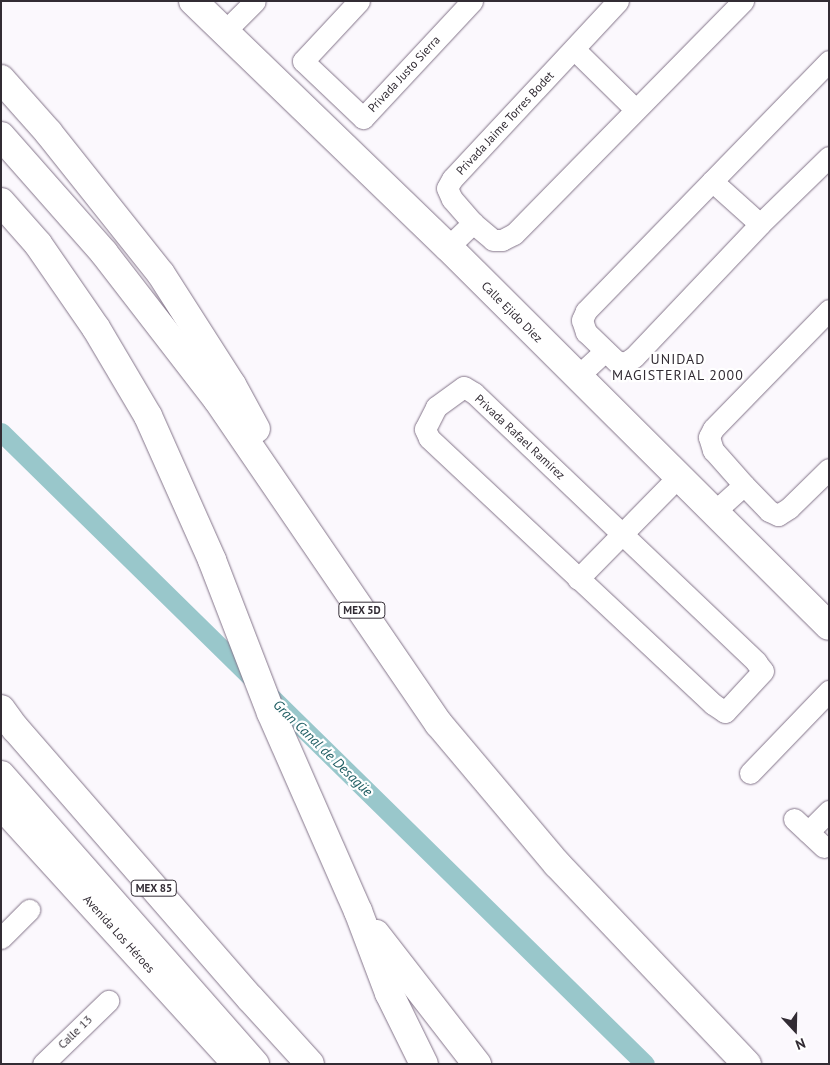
<!DOCTYPE html>
<meta charset="utf-8">
<style>
body{margin:0}
#map{position:relative;width:830px;height:1065px;overflow:hidden;background:#fbf8fd;font-family:"PT Sans",sans-serif}
div>[style]{position:absolute}
.canal>*{height:19px;margin:-9.5px;padding:0 9.5px;transform-origin:9.5px;border-radius:9.5px;background:#99c7cb}
.roads{filter:drop-shadow(0 0 1px #837489) drop-shadow(0 0 1px #837489)}
.minor>*{height:21px;margin:-10.5px;padding:0 10.5px;transform-origin:10.5px;border-radius:10.5px;background:#fff}
.major>*{height:28px;margin:-14px;padding:0 14px;transform-origin:14px;border-radius:14px;background:#fff}
.highway>*{height:28px;margin:-14px;padding:0 14px;transform-origin:14px;border-radius:14px;background:#fff}
span{translate:-50% -50%;white-space:nowrap;text-align:center;line-height:1.15;-webkit-text-stroke:4.5px #fff;paint-order:stroke}
.shield-label span{padding:1px 4px;background:#fff;border:1px solid;border-radius:4px;-webkit-text-stroke-width:0}
.shield-label{font-size:11px;color:#322c34;font-weight:700}
.street-label{font-size:12px;color:#322c34}
.neighbourhood-label{font-size:14px;color:#322c34;letter-spacing:1px}
.water-label{font-size:14px;color:#1e5d62;font-style:italic}
.frame{position:absolute;inset:0;border:2px solid #322c34;pointer-events:none}
.north{position:absolute;left:770px;top:1005px;width:50px;height:50px;-webkit-text-stroke:4px #fff;paint-order:stroke;rotate:159deg;font-size:14px;font-weight:700;line-height:20px;text-align:center;color:#322c34}
.north::after{content:'';display:block;margin:auto;width:18px;height:22px;background:#322c34;clip-path:polygon(50% 0,100% 100%,50% 72%,0 100%)}
</style>
<div id="map">
<div class="canal">
<div style="left:1px;top:432px;width:902px;rotate:44.46deg"></div>
</div>
<div class="roads">
<div class="minor">
<div style="left:359px;top:1px;width:82px;rotate:133deg"></div>
<div style="left:303px;top:61px;width:83px;rotate:43.5deg"></div>
<div style="left:363px;top:118px;width:160px;rotate:-47deg"></div>
<div style="left:618px;top:1px;width:243px;rotate:133deg"></div>
<div style="left:452px;top:179px;width:10px;rotate:119deg"></div>
<div style="left:447px;top:188px;width:12px;rotate:66deg"></div>
<div style="left:452px;top:199px;width:32px;rotate:49deg"></div>
<div style="left:473px;top:223px;width:26px;rotate:40deg"></div>
<div style="left:493px;top:240px;width:9px"></div>
<div style="left:502px;top:240px;width:13px;rotate:-27deg"></div>
<div style="left:514px;top:234px;width:327px;rotate:-45.5deg"></div>
<div style="left:225px;top:31px;width:42px;rotate:-45deg"></div>
<div style="left:574px;top:49px;width:86px;rotate:44.5deg"></div>
<div style="left:829px;top:61px;width:349px;rotate:134.2deg"></div>
<div style="left:586px;top:311px;width:10px;rotate:114deg"></div>
<div style="left:582px;top:320px;width:13px;rotate:72deg"></div>
<div style="left:586px;top:332px;width:42px;rotate:44deg"></div>
<div style="left:616px;top:361px;width:9px;rotate:13deg"></div>
<div style="left:625px;top:363px;width:11px;rotate:-34deg"></div>
<div style="left:634px;top:357px;width:183px;rotate:-46.5deg"></div>
<div style="left:760px;top:224px;width:96px;rotate:-44.2deg"></div>
<div style="left:712px;top:181px;width:64px;rotate:41.9deg"></div>
<div style="left:448px;top:247px;width:35px;rotate:-44deg"></div>
<div style="left:829px;top:310px;width:166px;rotate:134.3deg"></div>
<div style="left:713px;top:429px;width:9px;rotate:117deg"></div>
<div style="left:709px;top:437px;width:14px;rotate:73deg"></div>
<div style="left:713px;top:450px;width:47px;rotate:48.5deg"></div>
<div style="left:744px;top:485px;width:36px;rotate:46deg"></div>
<div style="left:769px;top:511px;width:10px;rotate:24deg"></div>
<div style="left:778px;top:515px;width:13px;rotate:-32deg"></div>
<div style="left:789px;top:508px;width:56px;rotate:-44.3deg"></div>
<div style="left:577px;top:377px;width:38px;rotate:-43deg"></div>
<div style="left:464px;top:387px;width:12px;rotate:31deg"></div>
<div style="left:474px;top:393px;width:390px;rotate:43.6deg"></div>
<div style="left:756px;top:662px;width:11px;rotate:52deg"></div>
<div style="left:763px;top:671px;width:56px;rotate:132.8deg"></div>
<div style="left:725px;top:712px;width:14px;rotate:-146deg"></div>
<div style="left:713px;top:704px;width:389px;rotate:-136.9deg"></div>
<div style="left:429px;top:438px;width:10px;rotate:-114deg"></div>
<div style="left:425px;top:429px;width:25px;rotate:-63deg"></div>
<div style="left:436px;top:407px;width:34px;rotate:-36deg"></div>
<div style="left:714px;top:512px;width:40px;rotate:-42deg"></div>
<div style="left:578px;top:579px;width:143px;rotate:-45.6deg"></div>
<div style="left:750px;top:773px;width:114px;rotate:-46.1deg"></div>
<div style="left:794px;top:819px;width:41px;rotate:43deg"></div>
<div style="left:808px;top:832px;width:30px;rotate:-45deg"></div>
<div style="left:1px;top:938px;width:40px;rotate:-45deg"></div>
<div style="left:43px;top:1064px;width:91px;rotate:-44.1deg"></div>
</div>
<div class="major">
<div style="left:193px;top:1px;width:354px;rotate:44deg"></div>
<div style="left:448px;top:247px;width:537px;rotate:44.85deg"></div>
<div style="left:1px;top:805px;width:350px;rotate:47.7deg"></div>
</div>
<div class="highway">
<div style="left:1px;top:79px;width:71px;rotate:48.4deg"></div>
<div style="left:48px;top:132px;width:181px;rotate:51.5deg"></div>
<div style="left:161px;top:274px;width:132px;rotate:57.4deg"></div>
<div style="left:232px;top:385px;width:50px;rotate:61.4deg"></div>
<div style="left:1px;top:136px;width:156px;rotate:48.6deg"></div>
<div style="left:104px;top:253px;width:185px;rotate:52.3deg"></div>
<div style="left:217px;top:399px;width:394px;rotate:55.7deg"></div>
<div style="left:439px;top:724px;width:183px;rotate:49.9deg"></div>
<div style="left:557px;top:864px;width:276px;rotate:46.5deg"></div>
<div style="left:1px;top:202px;width:56px;rotate:48.6deg"></div>
<div style="left:38px;top:244px;width:102px;rotate:55.4deg"></div>
<div style="left:96px;top:328px;width:102px;rotate:59.4deg"></div>
<div style="left:148px;top:416px;width:158px;rotate:66deg"></div>
<div style="left:212px;top:560px;width:164px;rotate:68.9deg"></div>
<div style="left:271px;top:713px;width:216px;rotate:66.3deg"></div>
<div style="left:358px;top:911px;width:88px;rotate:69.3deg"></div>
<div style="left:389px;top:993px;width:79px;rotate:63.8deg"></div>
<div style="left:1px;top:709px;width:24px;rotate:54deg"></div>
<div style="left:15px;top:728px;width:358px;rotate:49deg"></div>
<div style="left:250px;top:998px;width:89px;rotate:47.7deg"></div>
<div style="left:1px;top:775px;width:385px;rotate:48.7deg"></div>
<div style="left:376px;top:934px;width:165px;rotate:52.2deg"></div>
</div>
</div>
<div class="shield-label">
<span style="left:362px;top:610px">MEX 5D</span>
<span style="left:154px;top:888px">MEX 85</span>
</div>
<div class="street-label">
<span style="left:404px;top:74px;rotate:-47deg">Privada Justo Sierra</span>
<span style="left:505px;top:123px;rotate:-47deg">Privada Jaime Torres Bodet</span>
<span style="left:512px;top:312px;rotate:45deg">Calle Ejido Diez</span>
<span style="left:520px;top:437px;rotate:43deg">Privada Rafael Ramírez</span>
<span style="left:119px;top:934px;rotate:48deg">Avenida Los Héroes</span>
<span style="left:75px;top:1032px;rotate:-44deg">Calle 13</span>
</div>
<div class="neighbourhood-label">
<span style="left:678px;top:367px">UNIDAD<br>MAGISTERIAL 2000</span>
</div>
<div class="water-label">
<span style="left:323px;top:748px;rotate:44deg">Gran Canal de Desagüe</span>
</div>
<div class="frame"></div>
<div class="north">N</div>
</div>
